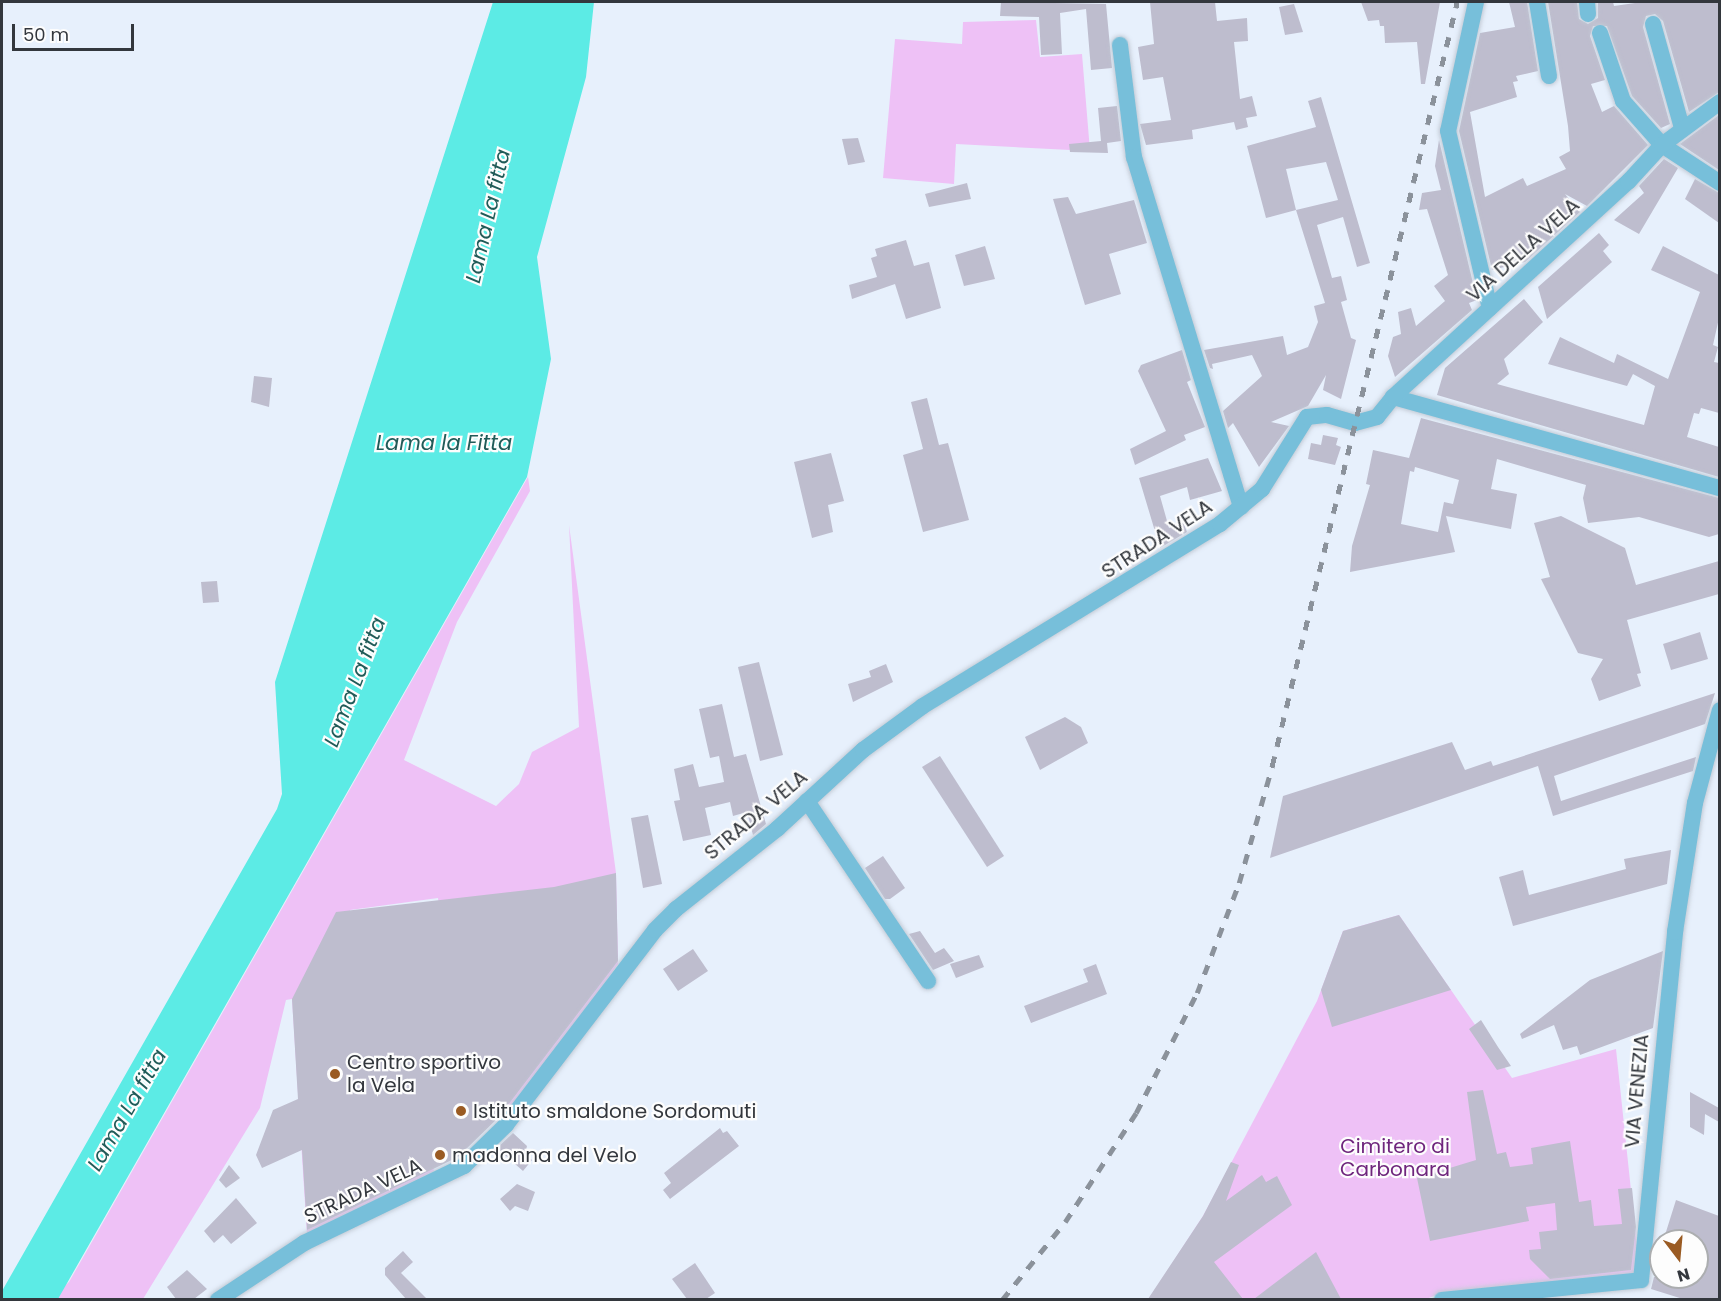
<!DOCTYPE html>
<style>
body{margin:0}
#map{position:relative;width:1721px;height:1301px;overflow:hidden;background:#e7f0fc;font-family:Poppins,sans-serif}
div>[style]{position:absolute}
.green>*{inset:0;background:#eec1f6}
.water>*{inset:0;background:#5cebe5}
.building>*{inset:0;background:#bebdce}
.roads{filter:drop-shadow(0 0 2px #c3cbd6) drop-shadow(0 0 2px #c3cbd6)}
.minor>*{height:16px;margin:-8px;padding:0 8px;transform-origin:8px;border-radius:8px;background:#77bfda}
.rail>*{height:4.5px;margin-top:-2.25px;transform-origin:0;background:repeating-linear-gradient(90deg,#8b929b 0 10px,transparent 0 20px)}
.dots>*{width:16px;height:16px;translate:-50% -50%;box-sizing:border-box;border:3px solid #fdfdfd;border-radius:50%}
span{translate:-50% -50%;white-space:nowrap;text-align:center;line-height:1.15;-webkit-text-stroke:4.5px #fdfdfd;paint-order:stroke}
.street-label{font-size:20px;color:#33373d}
.poi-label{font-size:20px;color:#33373d}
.left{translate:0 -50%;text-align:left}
.park-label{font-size:20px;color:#6f267d}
.water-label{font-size:21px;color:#205b58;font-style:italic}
.frame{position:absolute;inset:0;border:3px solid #33373d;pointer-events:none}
.north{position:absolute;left:1649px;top:1229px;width:60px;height:60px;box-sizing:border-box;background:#fdfdfd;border:2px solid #acaeb0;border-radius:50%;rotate:164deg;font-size:16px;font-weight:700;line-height:24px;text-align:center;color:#33373d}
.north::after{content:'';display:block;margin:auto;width:21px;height:27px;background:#9a5b23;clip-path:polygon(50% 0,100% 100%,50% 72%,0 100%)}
.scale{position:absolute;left:12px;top:24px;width:122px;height:27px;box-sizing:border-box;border:3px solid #33373d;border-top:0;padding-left:8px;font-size:18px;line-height:21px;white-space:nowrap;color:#33373d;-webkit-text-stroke:4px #fdfdfd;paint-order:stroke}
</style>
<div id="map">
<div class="green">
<div style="clip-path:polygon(1036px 20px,1040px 57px,1082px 54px,1090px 151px,956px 144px,954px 184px,883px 178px,895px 39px,962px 44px,963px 22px)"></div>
<div style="clip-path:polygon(evenodd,528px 477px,530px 491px,457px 622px,404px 760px,496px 806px,519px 784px,532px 752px,579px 727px,569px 525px,616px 873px,618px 964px,508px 1119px,503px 1108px,429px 1150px,434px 1171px,307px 1235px,292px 999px,286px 1000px,260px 1108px,143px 1299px,49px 1300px,69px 1282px,528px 477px,438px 898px,442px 936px,354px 949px,350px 910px,438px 898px)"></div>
<div style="clip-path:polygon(1399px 915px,1512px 1078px,1616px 1049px,1640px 1275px,1437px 1295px,1426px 1299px,1148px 1300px,1203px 1216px,1317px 1001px,1343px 931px)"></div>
</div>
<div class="water">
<div style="clip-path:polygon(493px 2px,594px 2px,586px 77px,537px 257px,551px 359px,527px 477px,58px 1299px,2px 1299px,2px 1291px,277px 809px,282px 794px,275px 682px)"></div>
</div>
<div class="building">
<div style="clip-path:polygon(1001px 2px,1106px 4px,1112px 68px,1091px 70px,1086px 9px,1060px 13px,1062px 54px,1041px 55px,1039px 17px,1000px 16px)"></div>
<div style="clip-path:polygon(1150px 2px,1215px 2px,1217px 21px,1247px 18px,1248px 41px,1234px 42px,1240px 99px,1252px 96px,1257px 116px,1246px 118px,1248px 127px,1236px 130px,1234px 122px,1192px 130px,1193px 139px,1146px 145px,1140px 124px,1171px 120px,1163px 77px,1143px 80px,1138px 47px,1154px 44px)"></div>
<div style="clip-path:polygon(1361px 2px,1440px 2px,1425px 84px,1421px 84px,1417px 42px,1385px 43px,1384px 26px,1380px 26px,1379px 20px,1368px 21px)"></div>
<div style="clip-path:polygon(1509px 2px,1527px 2px,1538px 71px,1516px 76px,1518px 81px,1513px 82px,1517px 97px,1470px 112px,1485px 197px,1523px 178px,1527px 186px,1566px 169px,1559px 157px,1570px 151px,1568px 126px,1548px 2px,1577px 2px,1579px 19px,1588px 24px,1598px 18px,1598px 2px,1613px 2px,1614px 6px,1642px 2px,1719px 2px,1719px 92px,1689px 112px,1663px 21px,1655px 14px,1646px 16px,1643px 27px,1670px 124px,1661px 128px,1632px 96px,1607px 26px,1593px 26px,1590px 36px,1605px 80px,1591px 84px,1602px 112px,1614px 106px,1648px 145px,1587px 206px,1565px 194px,1580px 212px,1525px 262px,1492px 270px,1459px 131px,1480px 33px,1515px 27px)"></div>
<div style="clip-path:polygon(1294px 4px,1303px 32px,1285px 35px,1279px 7px)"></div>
<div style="clip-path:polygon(evenodd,1321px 97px,1370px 263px,1357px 267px,1343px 217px,1317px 225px,1332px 278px,1341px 276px,1347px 300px,1341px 302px,1351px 338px,1356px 340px,1341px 399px,1323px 390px,1326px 375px,1308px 406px,1271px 422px,1289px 426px,1259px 467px,1233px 423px,1228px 428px,1223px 411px,1262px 376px,1252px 355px,1212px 364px,1213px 369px,1210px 368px,1204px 350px,1283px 336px,1287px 355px,1308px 347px,1318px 322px,1314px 306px,1325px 303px,1296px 210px,1266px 218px,1247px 146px,1316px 127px,1308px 101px,1321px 97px,1326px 162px,1338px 200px,1296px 210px,1286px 169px,1326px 162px)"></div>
<div style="clip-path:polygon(1117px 106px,1121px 141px,1107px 143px,1108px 153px,1070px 152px,1069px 144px,1101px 141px,1098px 108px)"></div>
<div style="clip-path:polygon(1719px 115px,1719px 170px,1680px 144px)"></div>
<div style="clip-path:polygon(858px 138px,865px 162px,848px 165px,842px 139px)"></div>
<div style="clip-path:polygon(1439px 140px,1477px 300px,1469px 303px,1472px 310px,1395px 377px,1388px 356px,1393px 337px,1401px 334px,1398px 312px,1411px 308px,1416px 326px,1445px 301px,1434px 286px,1448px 275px,1427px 209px,1419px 210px,1422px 193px,1441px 190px,1435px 166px)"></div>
<div style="clip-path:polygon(1664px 159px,1678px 168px,1639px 234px,1614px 220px,1644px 193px,1639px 186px)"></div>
<div style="clip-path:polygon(1695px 179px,1719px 193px,1719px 223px,1685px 199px)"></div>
<div style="clip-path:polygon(967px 183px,971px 199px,929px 207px,925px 194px)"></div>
<div style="clip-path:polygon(1068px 197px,1076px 214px,1134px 200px,1147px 243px,1109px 254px,1121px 294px,1085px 305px,1053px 199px)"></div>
<div style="clip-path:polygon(1599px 233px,1609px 245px,1603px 251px,1612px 262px,1547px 319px,1538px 287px)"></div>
<div style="clip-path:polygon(906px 240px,914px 266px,929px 262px,941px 308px,906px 319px,895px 284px,852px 299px,849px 285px,877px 277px,871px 258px,877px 256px,875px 249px)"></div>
<div style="clip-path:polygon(985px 246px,995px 279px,964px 286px,955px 255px)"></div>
<div style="clip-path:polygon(1663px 246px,1719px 275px,1719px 318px,1713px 345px,1718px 347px,1714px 362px,1719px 363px,1719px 413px,1701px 408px,1699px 414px,1694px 413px,1687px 437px,1719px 447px,1719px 477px,1437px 395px,1445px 368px,1524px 299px,1543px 322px,1504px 359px,1509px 374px,1497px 384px,1644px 425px,1655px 386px,1633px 374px,1627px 386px,1548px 364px,1560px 337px,1614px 363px,1617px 354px,1668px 379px,1700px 292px,1651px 270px)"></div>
<div style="clip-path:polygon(1182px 350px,1191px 380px,1187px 382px,1205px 427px,1184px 435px,1186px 440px,1135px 465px,1130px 449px,1166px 431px,1138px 371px,1141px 365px)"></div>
<div style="clip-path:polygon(254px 376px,272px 378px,269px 407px,251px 402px)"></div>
<div style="clip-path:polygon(927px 398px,939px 445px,948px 443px,969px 520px,923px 532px,903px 455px,923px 449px,911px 402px)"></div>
<div style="clip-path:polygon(evenodd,1421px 418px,1719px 498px,1719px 534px,1709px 537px,1639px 517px,1588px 523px,1583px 498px,1586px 485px,1497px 459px,1491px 489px,1517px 494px,1511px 529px,1446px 516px,1455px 552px,1350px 572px,1352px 546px,1370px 485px,1366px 484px,1373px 450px,1409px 458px,1421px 418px,1415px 467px,1459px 480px,1453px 504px,1444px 502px,1438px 532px,1401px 524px,1410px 471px,1414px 472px,1415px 467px)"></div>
<div style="clip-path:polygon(1323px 435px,1338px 438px,1336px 445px,1341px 447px,1335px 465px,1308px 459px,1311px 443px,1321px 445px)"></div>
<div style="clip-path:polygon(831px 453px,844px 501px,828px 505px,833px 532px,812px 538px,794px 462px)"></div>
<div style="clip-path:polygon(1208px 458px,1222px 491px,1190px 500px,1187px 487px,1160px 496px,1169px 528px,1183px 522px,1187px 532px,1160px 548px,1139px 478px)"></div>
<div style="clip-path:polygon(1561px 516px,1625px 548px,1636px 585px,1719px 561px,1719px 594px,1627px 620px,1641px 673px,1637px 674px,1641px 686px,1599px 701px,1591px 679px,1603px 659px,1578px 653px,1541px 579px,1550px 577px,1534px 523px)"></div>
<div style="clip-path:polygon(217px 581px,219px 602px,203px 603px,201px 582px)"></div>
<div style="clip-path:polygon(1700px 632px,1708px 659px,1671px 670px,1663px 644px)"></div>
<div style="clip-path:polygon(759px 662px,783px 755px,760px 761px,738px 667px)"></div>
<div style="clip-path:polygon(886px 664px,893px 682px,853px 702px,848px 684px,871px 677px,869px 671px)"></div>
<div style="clip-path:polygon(1715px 693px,1705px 724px,1554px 776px,1561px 801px,1696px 757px,1693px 771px,1553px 816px,1538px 766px,1270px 858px,1283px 796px,1452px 742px,1465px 770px,1491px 761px,1493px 766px)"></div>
<div style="clip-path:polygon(722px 704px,734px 757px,746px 754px,766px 824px,753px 835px,747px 812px,733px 816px,730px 802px,705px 808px,711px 835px,683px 841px,674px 801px,680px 800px,674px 769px,693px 764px,699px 787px,724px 782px,719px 756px,710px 758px,699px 709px)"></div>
<div style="clip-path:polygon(1065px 717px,1081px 727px,1088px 743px,1040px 770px,1025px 737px)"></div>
<div style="clip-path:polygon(940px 756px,1004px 856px,987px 867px,922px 767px)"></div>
<div style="clip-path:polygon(648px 815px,662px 884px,643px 888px,631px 818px)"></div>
<div style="clip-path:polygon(1671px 850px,1667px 884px,1513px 926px,1499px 877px,1523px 870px,1529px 895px,1626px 869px,1624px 859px)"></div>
<div style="clip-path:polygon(883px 856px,905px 888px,890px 899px,885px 899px,865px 868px)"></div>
<div style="clip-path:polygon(616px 873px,618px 961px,498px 1118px,458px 1157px,307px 1230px,302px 1150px,262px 1168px,256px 1155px,273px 1110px,298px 1099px,292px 999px,336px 912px,554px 887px)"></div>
<div style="clip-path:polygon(1399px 915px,1451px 990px,1332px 1027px,1321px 990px,1343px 931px)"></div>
<div style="clip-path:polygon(920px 931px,935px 953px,944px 948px,954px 961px,933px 970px,909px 934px)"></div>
<div style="clip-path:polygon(693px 949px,708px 971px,678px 991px,663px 969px)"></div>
<div style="clip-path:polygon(1663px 951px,1653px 1028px,1580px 1055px,1577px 1046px,1563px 1050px,1554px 1025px,1522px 1039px,1520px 1034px,1590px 980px)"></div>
<div style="clip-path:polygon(979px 955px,984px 967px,956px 978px,950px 964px)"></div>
<div style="clip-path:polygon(1096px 964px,1107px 994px,1031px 1023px,1024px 1006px,1088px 982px,1083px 969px)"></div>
<div style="clip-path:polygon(1481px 1020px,1498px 1047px,1511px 1066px,1497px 1070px,1469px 1029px)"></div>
<div style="clip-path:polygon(1483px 1090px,1497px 1154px,1506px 1152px,1510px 1167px,1533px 1164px,1531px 1148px,1570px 1141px,1579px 1202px,1591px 1200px,1594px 1226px,1622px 1224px,1618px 1189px,1632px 1188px,1636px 1227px,1631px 1270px,1550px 1279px,1530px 1259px,1529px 1250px,1541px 1249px,1539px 1232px,1557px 1230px,1555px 1203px,1526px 1207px,1529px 1221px,1430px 1241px,1417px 1178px,1476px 1160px,1467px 1092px)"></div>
<div style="clip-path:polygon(1690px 1092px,1719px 1108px,1719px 1122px,1705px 1114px,1704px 1135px,1690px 1127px)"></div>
<div style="clip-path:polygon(720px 1128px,723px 1133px,727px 1131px,739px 1146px,670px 1199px,663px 1190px,671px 1183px,664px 1173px)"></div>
<div style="clip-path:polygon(513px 1133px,527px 1146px,525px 1154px,532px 1160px,523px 1171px,497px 1148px)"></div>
<div style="clip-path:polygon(1231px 1162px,1239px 1165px,1226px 1201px,1262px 1175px,1266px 1182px,1277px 1176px,1292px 1205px,1214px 1262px,1243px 1299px,1148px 1299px,1203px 1216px)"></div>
<div style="clip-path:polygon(229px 1165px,240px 1178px,226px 1188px,219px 1180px)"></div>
<div style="clip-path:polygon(517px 1184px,535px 1192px,528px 1211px,515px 1206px,510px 1211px,500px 1199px)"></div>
<div style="clip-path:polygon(236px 1198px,257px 1223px,231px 1244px,223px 1235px,214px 1243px,204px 1231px)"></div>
<div style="clip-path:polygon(1676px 1200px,1719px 1216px,1719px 1299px,1683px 1299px,1651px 1289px,1654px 1277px,1697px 1277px,1697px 1241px,1665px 1235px)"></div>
<div style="clip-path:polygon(403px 1251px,413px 1262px,401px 1273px,427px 1299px,406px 1299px,385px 1275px,385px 1268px)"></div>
<div style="clip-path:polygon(1316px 1252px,1341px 1299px,1254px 1299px)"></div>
<div style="clip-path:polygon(695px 1263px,715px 1293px,706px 1299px,687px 1299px,672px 1279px)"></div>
<div style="clip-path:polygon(187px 1270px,207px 1289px,194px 1299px,176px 1299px,167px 1287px)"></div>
</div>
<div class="roads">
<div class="minor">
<div style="left:1476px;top:2px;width:132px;rotate:102.2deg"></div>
<div style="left:1448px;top:131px;width:182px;rotate:76.7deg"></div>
<div style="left:1537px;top:2px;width:75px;rotate:80.8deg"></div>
<div style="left:1587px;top:2px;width:12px;rotate:85deg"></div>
<div style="left:1653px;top:24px;width:108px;rotate:74.4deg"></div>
<div style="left:1600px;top:33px;width:72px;rotate:71.3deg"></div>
<div style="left:1623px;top:101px;width:59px;rotate:48.4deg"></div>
<div style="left:1662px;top:145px;width:69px;rotate:33.2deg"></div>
<div style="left:1120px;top:45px;width:113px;rotate:82.9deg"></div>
<div style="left:1134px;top:157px;width:366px;rotate:73deg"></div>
<div style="left:1393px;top:397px;width:339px;rotate:15.6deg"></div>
<div style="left:807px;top:801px;width:217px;rotate:56.1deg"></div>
<div style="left:218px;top:1300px;width:103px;rotate:-33.5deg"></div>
<div style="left:304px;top:1243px;width:178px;rotate:-25.7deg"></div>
<div style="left:464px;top:1166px;width:59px;rotate:-44.3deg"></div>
<div style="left:506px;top:1125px;width:245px;rotate:-52.6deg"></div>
<div style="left:655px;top:930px;width:30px;rotate:-45deg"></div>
<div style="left:676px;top:909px;width:129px;rotate:-38.4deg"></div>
<div style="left:777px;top:829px;width:117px;rotate:-42.6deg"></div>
<div style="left:863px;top:750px;width:74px;rotate:-36.3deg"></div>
<div style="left:923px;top:706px;width:348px;rotate:-31.5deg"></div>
<div style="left:1220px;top:524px;width:55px;rotate:-39.8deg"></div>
<div style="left:1262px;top:489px;width:85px;rotate:-58deg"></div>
<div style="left:1307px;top:417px;width:20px;rotate:-6deg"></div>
<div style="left:1327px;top:415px;width:29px;rotate:16deg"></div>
<div style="left:1355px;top:423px;width:23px;rotate:-15deg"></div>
<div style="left:1377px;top:417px;width:26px;rotate:-51deg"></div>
<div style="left:1393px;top:397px;width:319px;rotate:-42.5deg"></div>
<div style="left:1628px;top:182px;width:50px;rotate:-47.4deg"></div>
<div style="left:1662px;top:145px;width:72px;rotate:-36.6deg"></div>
<div style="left:1442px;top:1300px;width:200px;rotate:-5.7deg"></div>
<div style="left:1641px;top:1280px;width:350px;rotate:-84.4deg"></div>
<div style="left:1675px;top:932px;width:131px;rotate:-81.2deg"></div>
<div style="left:1695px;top:803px;width:96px;rotate:-75deg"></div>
</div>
</div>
<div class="rail">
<div style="left:1002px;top:1300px;width:100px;rotate:-51.1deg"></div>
<div style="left:1065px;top:1222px;width:130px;rotate:-56.9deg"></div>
<div style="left:1136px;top:1113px;width:135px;rotate:-63.1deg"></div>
<div style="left:1197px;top:993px;width:118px;rotate:-69.1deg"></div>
<div style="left:1239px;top:883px;width:122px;rotate:-74.2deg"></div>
<div style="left:1272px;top:766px;width:786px;rotate:-76.39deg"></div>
</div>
<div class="dots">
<div style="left:335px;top:1074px;background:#9a5b23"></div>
<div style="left:461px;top:1111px;background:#9a5b23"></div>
<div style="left:440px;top:1155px;background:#9a5b23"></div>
</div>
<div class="street-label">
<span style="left:1523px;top:250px;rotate:-42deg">VIA DELLA VELA</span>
<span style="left:1157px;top:539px;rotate:-33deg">STRADA VELA</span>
<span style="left:756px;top:815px;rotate:-40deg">STRADA VELA</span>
<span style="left:1637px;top:1091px;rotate:-85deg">VIA VENEZIA</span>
<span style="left:363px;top:1191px;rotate:-25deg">STRADA VELA</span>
</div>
<div class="poi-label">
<span class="left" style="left:347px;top:1074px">Centro sportivo<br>la Vela</span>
<span class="left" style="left:473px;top:1111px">Istituto smaldone Sordomuti</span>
<span class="left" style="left:452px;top:1155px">madonna del Velo</span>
</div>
<div class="park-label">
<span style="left:1395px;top:1158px">Cimitero di<br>Carbonara</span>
</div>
<div class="water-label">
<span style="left:488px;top:216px;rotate:-77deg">Lama La fitta</span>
<span style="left:444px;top:443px">Lama la Fitta</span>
<span style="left:355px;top:682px;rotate:-69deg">Lama La fitta</span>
<span style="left:127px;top:1110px;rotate:-60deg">Lama La fitta</span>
</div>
<div class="frame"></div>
<div class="north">N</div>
<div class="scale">50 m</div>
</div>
